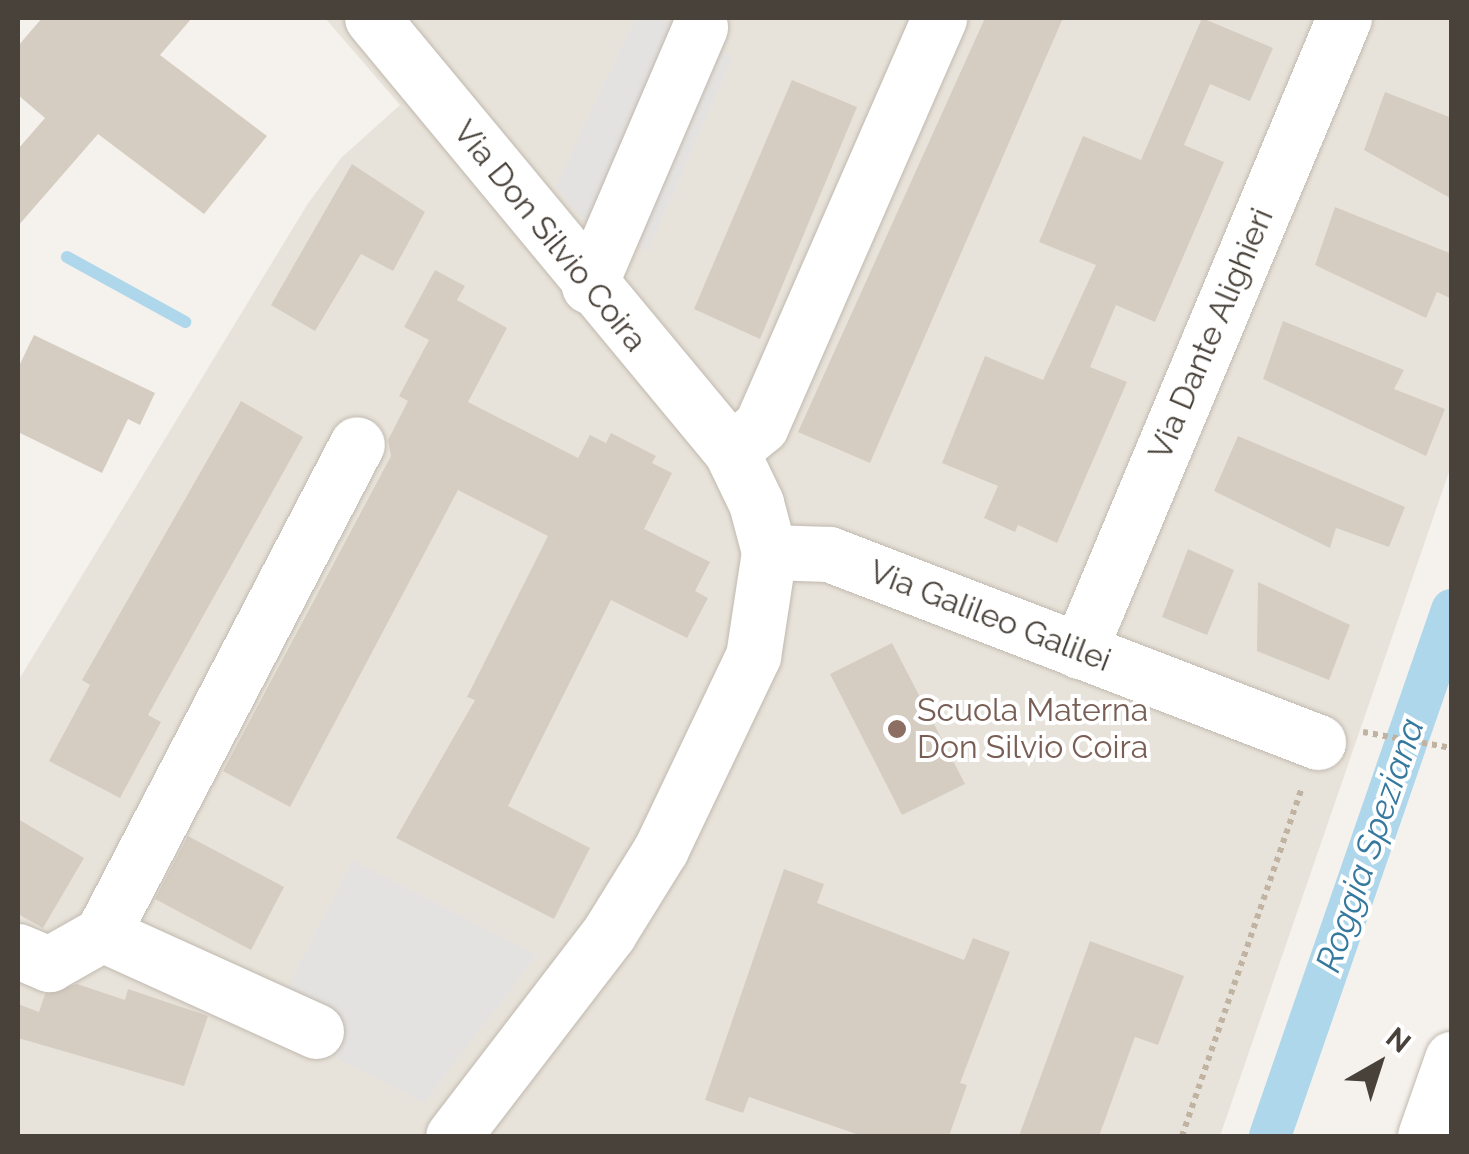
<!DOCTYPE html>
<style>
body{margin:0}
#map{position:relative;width:1469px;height:1154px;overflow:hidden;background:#f5f1ec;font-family:Raleway,sans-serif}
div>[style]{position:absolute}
.residential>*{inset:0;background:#e8e3da}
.parking>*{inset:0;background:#e4e2e0}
.stream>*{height:12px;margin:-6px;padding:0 6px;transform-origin:6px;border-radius:6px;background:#aed7ec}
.canal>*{height:42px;margin:-21px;padding:0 21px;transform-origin:21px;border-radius:21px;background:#aed7ec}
.building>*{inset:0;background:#d6cdc2}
.path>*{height:6px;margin-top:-3px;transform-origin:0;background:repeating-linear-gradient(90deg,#c0b3a1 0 5px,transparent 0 10px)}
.roads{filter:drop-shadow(0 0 2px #c0b9af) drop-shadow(0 0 2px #c0b9af)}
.minor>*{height:55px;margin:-27.5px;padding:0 27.5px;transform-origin:27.5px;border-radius:27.5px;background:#fff}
.dots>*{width:28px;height:28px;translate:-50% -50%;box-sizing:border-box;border:5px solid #fff;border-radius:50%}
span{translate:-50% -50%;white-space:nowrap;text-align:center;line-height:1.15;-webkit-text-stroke:8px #fff;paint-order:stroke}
.street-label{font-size:32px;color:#49423a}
.education-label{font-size:32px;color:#785e54}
.left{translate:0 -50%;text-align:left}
.water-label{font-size:35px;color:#36799e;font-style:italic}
.frame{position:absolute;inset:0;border:20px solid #49423a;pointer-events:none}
.north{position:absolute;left:1329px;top:1014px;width:100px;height:100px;-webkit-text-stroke:8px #fff;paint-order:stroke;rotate:39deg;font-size:28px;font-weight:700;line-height:40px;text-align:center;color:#49423a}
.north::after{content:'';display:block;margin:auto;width:35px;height:45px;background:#49423a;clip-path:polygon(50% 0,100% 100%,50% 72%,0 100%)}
</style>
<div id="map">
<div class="residential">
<div style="clip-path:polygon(325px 18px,1451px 18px,1451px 466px,1220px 1136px,18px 1136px,18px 681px,307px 205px,341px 158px,400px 105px)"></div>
</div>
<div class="parking">
<div style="clip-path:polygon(635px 18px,660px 18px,733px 57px,648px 251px,587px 223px,555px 187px)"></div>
<div style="clip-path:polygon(353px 860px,537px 955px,424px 1103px,269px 1023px)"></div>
</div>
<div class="stream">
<div style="left:67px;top:257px;width:135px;rotate:28.8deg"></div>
</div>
<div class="canal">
<div style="left:1270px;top:1136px;width:557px;rotate:-70.91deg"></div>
</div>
<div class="building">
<div style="clip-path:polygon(42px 18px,192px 18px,160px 55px,267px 136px,204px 214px,98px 134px,18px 226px,18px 149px,45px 118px,18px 95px,18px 46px)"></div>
<div style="clip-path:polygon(985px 18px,1063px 18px,870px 463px,798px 432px)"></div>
<div style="clip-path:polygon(1202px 18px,1273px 48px,1250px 101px,1210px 84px,1184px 145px,1224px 162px,1155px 322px,1116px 305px,1090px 367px,1127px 382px,1057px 543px,1018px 525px,1015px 532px,984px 518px,998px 486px,942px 463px,985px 356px,1043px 380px,1096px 265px,1039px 242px,1083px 136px,1141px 160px)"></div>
<div style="clip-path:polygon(792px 80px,857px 107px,760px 339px,694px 309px)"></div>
<div style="clip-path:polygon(1385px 92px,1452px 118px,1452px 199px,1364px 150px)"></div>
<div style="clip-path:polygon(352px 164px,425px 212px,393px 271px,361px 254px,315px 331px,271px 305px)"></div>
<div style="clip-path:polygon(1335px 207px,1452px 254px,1452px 299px,1437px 292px,1426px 318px,1315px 265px)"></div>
<div style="clip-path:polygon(435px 270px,465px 286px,457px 300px,507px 328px,468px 402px,578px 458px,590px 435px,606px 443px,611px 433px,656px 456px,652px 463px,672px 473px,644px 529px,710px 562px,695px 591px,708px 598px,687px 638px,611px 600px,508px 806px,590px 848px,554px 919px,396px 838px,475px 700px,467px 697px,548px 536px,458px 490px,290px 807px,223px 771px,391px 456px,388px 440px,408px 401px,399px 396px,429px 340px,404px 327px)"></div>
<div style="clip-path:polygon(1283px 321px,1404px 370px,1394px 389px,1445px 409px,1426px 456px,1263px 379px)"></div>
<div style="clip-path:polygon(34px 335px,155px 393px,140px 425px,128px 419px,102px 473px,18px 432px,18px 368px)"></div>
<div style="clip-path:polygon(241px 401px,303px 437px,148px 715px,161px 722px,120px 798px,49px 761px,90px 685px,82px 680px)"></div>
<div style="clip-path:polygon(1238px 436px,1405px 507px,1389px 547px,1336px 528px,1330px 548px,1214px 491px)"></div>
<div style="clip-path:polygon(1188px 549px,1234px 570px,1207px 635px,1162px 617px)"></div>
<div style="clip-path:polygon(1258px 582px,1350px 625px,1329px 680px,1257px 651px)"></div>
<div style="clip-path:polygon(892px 643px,965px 784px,902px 815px,830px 674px)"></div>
<div style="clip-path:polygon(18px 819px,84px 858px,43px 928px,18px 914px)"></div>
<div style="clip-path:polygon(188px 836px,284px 887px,251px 950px,155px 899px)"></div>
<div style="clip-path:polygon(784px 869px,824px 884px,817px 903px,964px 960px,973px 938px,1010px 952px,960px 1083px,967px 1085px,949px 1136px,862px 1136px,749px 1097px,743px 1113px,705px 1100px)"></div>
<div style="clip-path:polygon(1090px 941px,1184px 976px,1158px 1045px,1135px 1037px,1099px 1136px,1019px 1136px)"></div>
<div style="clip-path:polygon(77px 984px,125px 1000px,128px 989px,208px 1016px,184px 1086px,18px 1038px,18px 1004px,39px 1012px,45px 994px)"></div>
</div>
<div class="path">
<div style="left:1363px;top:732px;width:90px;rotate:10.2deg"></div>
<div style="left:1182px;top:1136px;width:368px;rotate:-71deg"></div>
</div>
<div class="roads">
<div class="minor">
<div style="left:372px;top:18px;width:562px;rotate:50.34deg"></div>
<div style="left:731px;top:451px;width:58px;rotate:64.3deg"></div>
<div style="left:756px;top:503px;width:51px;rotate:75.1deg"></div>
<div style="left:769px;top:552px;width:105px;rotate:98.7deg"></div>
<div style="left:753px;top:656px;width:214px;rotate:115.5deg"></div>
<div style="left:661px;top:849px;width:99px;rotate:121.8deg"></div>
<div style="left:609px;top:933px;width:256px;rotate:127.5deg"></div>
<div style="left:589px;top:286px;width:282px;rotate:-66.8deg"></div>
<div style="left:731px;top:451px;width:39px;rotate:-40deg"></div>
<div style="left:761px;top:426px;width:445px;rotate:-66.4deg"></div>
<div style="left:769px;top:552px;width:60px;rotate:1.9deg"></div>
<div style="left:829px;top:554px;width:524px;rotate:21.03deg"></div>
<div style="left:1079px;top:651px;width:686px;rotate:-67.28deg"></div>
<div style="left:102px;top:934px;width:552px;rotate:-62.51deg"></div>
<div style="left:18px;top:951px;width:34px;rotate:23deg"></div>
<div style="left:49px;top:964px;width:61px;rotate:-29.5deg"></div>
<div style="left:102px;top:934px;width:235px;rotate:24.4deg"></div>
<div style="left:1425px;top:1136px;width:82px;rotate:-70.7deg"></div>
</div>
</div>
<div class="dots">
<div style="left:897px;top:729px;background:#8d6e63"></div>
</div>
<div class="street-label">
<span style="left:550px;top:236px;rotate:51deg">Via Don Silvio Coira</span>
<span style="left:1211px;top:334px;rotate:-67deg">Via Dante Alighieri</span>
<span style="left:990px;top:616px;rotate:21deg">Via Galileo Galilei</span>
</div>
<div class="education-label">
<span class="left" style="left:917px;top:729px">Scuola Materna<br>Don Silvio Coira</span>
</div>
<div class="water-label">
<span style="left:1370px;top:845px;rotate:-71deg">Roggia Speziana</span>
</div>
<div class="frame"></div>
<div class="north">N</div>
</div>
